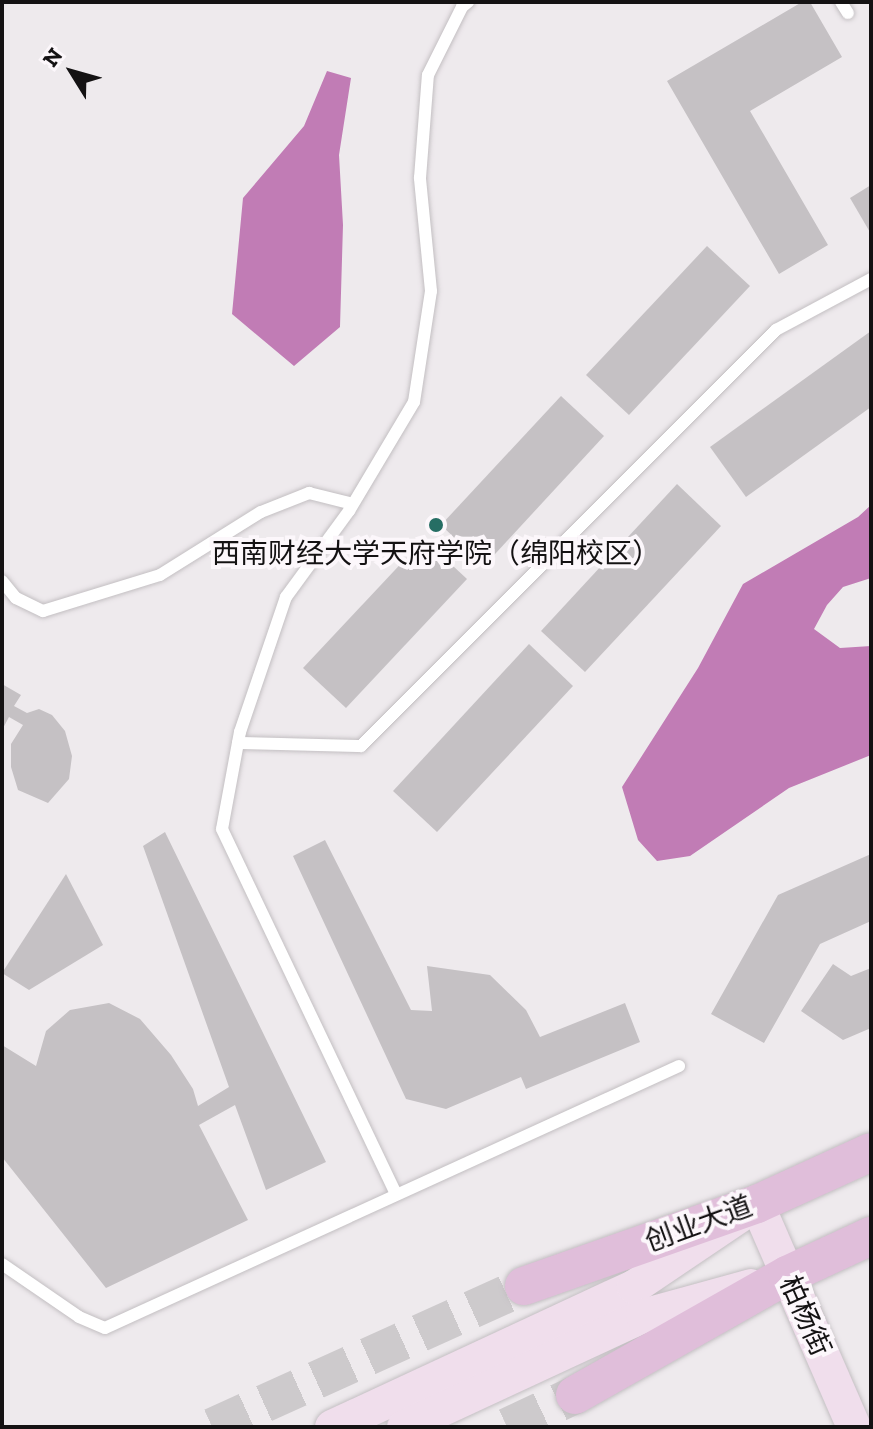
<!DOCTYPE html>
<meta charset="utf-8">
<style>
body{margin:0}
#map{position:relative;width:873px;height:1429px;overflow:hidden;background:#eeeaed;font-family:"Zilla Slab","Noto Sans SC",serif}
div>[style]{position:absolute}
.water>*{inset:0;background:#c17cb5}
.building>*{inset:0;background:#c5c1c4}
.primary-tunnel>*{height:38px;margin-top:-19px;transform-origin:0;background:repeating-linear-gradient(90deg,#cdcacc 0 38px,transparent 0 57px)}
.roads{filter:drop-shadow(0 0 2px #c3bfc2) drop-shadow(0 0 2px #c3bfc2)}
.lane>*{height:12px;margin:-6px;padding:0 6px;transform-origin:6px;border-radius:6px;background:#fff}
.secondary>*{height:34px;margin:-17px;padding:0 17px;transform-origin:17px;border-radius:17px;background:#f0deec}
.primary>*{height:38px;margin:-19px;padding:0 19px;transform-origin:19px;border-radius:19px;background:#e0beda}
.dots>*{width:22px;height:22px;translate:-50% -50%;box-sizing:border-box;border:4px solid #fcf7fb;border-radius:50%}
span{translate:-50% -50%;white-space:nowrap;text-align:center;line-height:1.15;-webkit-text-stroke:8px #fcf7fb;paint-order:stroke}
.poi-label{font-size:28px;color:#141213}
.street-label{font-size:28px;color:#141213}
.frame{position:absolute;inset:0;border:4px solid #141213;pointer-events:none}
.north{position:absolute;left:32px;top:32px;width:80px;height:80px;-webkit-text-stroke:6px #fcf7fb;paint-order:stroke;rotate:307deg;font-size:22px;font-weight:700;line-height:32px;text-align:center;color:#141213}
.north::after{content:'';display:block;margin:auto;width:28px;height:36px;background:#141213;clip-path:polygon(50% 0,100% 100%,50% 72%,0 100%)}
</style>
<div id="map">
<div class="water">
<div style="clip-path:polygon(327px 71px,351px 78px,339px 155px,343px 225px,340px 327px,294px 366px,232px 314px,243px 198px,304px 126px)"></div>
<div style="clip-path:polygon(871px 505px,871px 578px,843px 587px,827px 605px,814px 629px,840px 648px,871px 646px,871px 755px,789px 788px,690px 856px,657px 861px,638px 840px,622px 787px,698px 668px,743px 584px,858px 517px)"></div>
</div>
<div class="building">
<div style="clip-path:polygon(802px 2px,810px 2px,842px 57px,750px 111px,828px 245px,779px 274px,667px 81px)"></div>
<div style="clip-path:polygon(871px 185px,871px 234px,850px 198px)"></div>
<div style="clip-path:polygon(707px 246px,750px 286px,629px 415px,586px 375px)"></div>
<div style="clip-path:polygon(871px 331px,871px 407px,746px 497px,710px 447px)"></div>
<div style="clip-path:polygon(561px 396px,604px 436px,484px 566px,441px 525px)"></div>
<div style="clip-path:polygon(677px 484px,721px 526px,585px 672px,541px 631px)"></div>
<div style="clip-path:polygon(424px 539px,467px 579px,346px 708px,303px 668px)"></div>
<div style="clip-path:polygon(529px 644px,573px 686px,437px 832px,393px 791px)"></div>
<div style="clip-path:polygon(2px 684px,21px 695px,14px 706px,27px 713px,39px 709px,52px 715px,65px 731px,72px 756px,69px 779px,48px 803px,18px 790px,11px 767px,11px 744px,23px 725px,9px 717px,2px 730px)"></div>
<div style="clip-path:polygon(165px 832px,326px 1162px,266px 1190px,235px 1105px,199px 1125px,248px 1220px,106px 1288px,2px 1157px,2px 1045px,36px 1066px,46px 1031px,70px 1010px,109px 1003px,140px 1019px,171px 1055px,193px 1089px,198px 1106px,229px 1087px,143px 846px)"></div>
<div style="clip-path:polygon(325px 840px,411px 1010px,432px 1011px,427px 966px,490px 975px,526px 1010px,540px 1037px,625px 1003px,640px 1042px,526px 1089px,521px 1077px,446px 1109px,406px 1099px,293px 856px)"></div>
<div style="clip-path:polygon(871px 854px,871px 921px,820px 944px,764px 1043px,711px 1014px,778px 895px)"></div>
<div style="clip-path:polygon(66px 874px,103px 945px,29px 990px,2px 973px)"></div>
<div style="clip-path:polygon(833px 964px,851px 976px,871px 968px,871px 1028px,843px 1040px,801px 1011px)"></div>
</div>
<div class="primary-tunnel">
<div style="left:212px;top:1427px;width:342px;rotate:-24.3deg"></div>
<div style="left:507px;top:1427px;width:75px;rotate:-25.2deg"></div>
</div>
<div class="roads">
<div class="lane">
<div style="left:841px;top:2px;width:13px;rotate:58deg"></div>
<div style="left:2px;top:581px;width:22px;rotate:51deg"></div>
<div style="left:16px;top:598px;width:30px;rotate:26deg"></div>
<div style="left:43px;top:611px;width:122px;rotate:-17.1deg"></div>
<div style="left:160px;top:575px;width:119px;rotate:-32deg"></div>
<div style="left:261px;top:512px;width:52px;rotate:-21.6deg"></div>
<div style="left:309px;top:493px;width:45px;rotate:14deg"></div>
<div style="left:238px;top:743px;width:123px;rotate:1.4deg"></div>
<div style="left:361px;top:746px;width:588px;rotate:-45.07deg"></div>
<div style="left:776px;top:330px;width:108px;rotate:-28.2deg"></div>
<div style="left:396px;top:1194px;width:404px;rotate:-115.5deg"></div>
<div style="left:222px;top:829px;width:99px;rotate:-79.5deg"></div>
<div style="left:240px;top:732px;width:143px;rotate:-71.2deg"></div>
<div style="left:286px;top:597px;width:107px;rotate:-53.8deg"></div>
<div style="left:349px;top:511px;width:127px;rotate:-59.2deg"></div>
<div style="left:414px;top:402px;width:112px;rotate:-81.3deg"></div>
<div style="left:431px;top:291px;width:114px;rotate:-95.6deg"></div>
<div style="left:420px;top:178px;width:103px;rotate:-85.6deg"></div>
<div style="left:428px;top:75px;width:76px;rotate:-63.4deg"></div>
<div style="left:462px;top:7px;width:8px;rotate:-40deg"></div>
<div style="left:2px;top:1264px;width:93px;rotate:34.5deg"></div>
<div style="left:79px;top:1317px;width:28px;rotate:23deg"></div>
<div style="left:105px;top:1328px;width:631px;rotate:-24.53deg"></div>
</div>
<div class="secondary">
<div style="left:332px;top:1427px;width:333px;rotate:-24.9deg"></div>
<div style="left:634px;top:1287px;width:148px;rotate:-34deg"></div>
<div style="left:757px;top:1204px;width:243px;rotate:66.5deg"></div>
<div style="left:404px;top:1427px;width:264px;rotate:-24.9deg"></div>
<div style="left:643px;top:1316px;width:112px;rotate:-15.5deg"></div>
</div>
<div class="primary">
<div style="left:524px;top:1286px;width:247px;rotate:-19.4deg"></div>
<div style="left:757px;top:1204px;width:125px;rotate:-24.5deg"></div>
<div style="left:575px;top:1395px;width:244px;rotate:-29.5deg"></div>
<div style="left:787px;top:1275px;width:93px;rotate:-24.9deg"></div>
</div>
</div>
<div class="dots">
<div style="left:436px;top:525px;background:#266e64"></div>
</div>
<div class="poi-label">
<span style="left:436px;top:554px">西南财经大学天府学院（绵阳校区）</span>
</div>
<div class="street-label">
<span style="left:699px;top:1224px;rotate:-20deg">创业大道</span>
<span style="left:805px;top:1316px;rotate:66deg">柏杨街</span>
</div>
<div class="frame"></div>
<div class="north">N</div>
</div>
